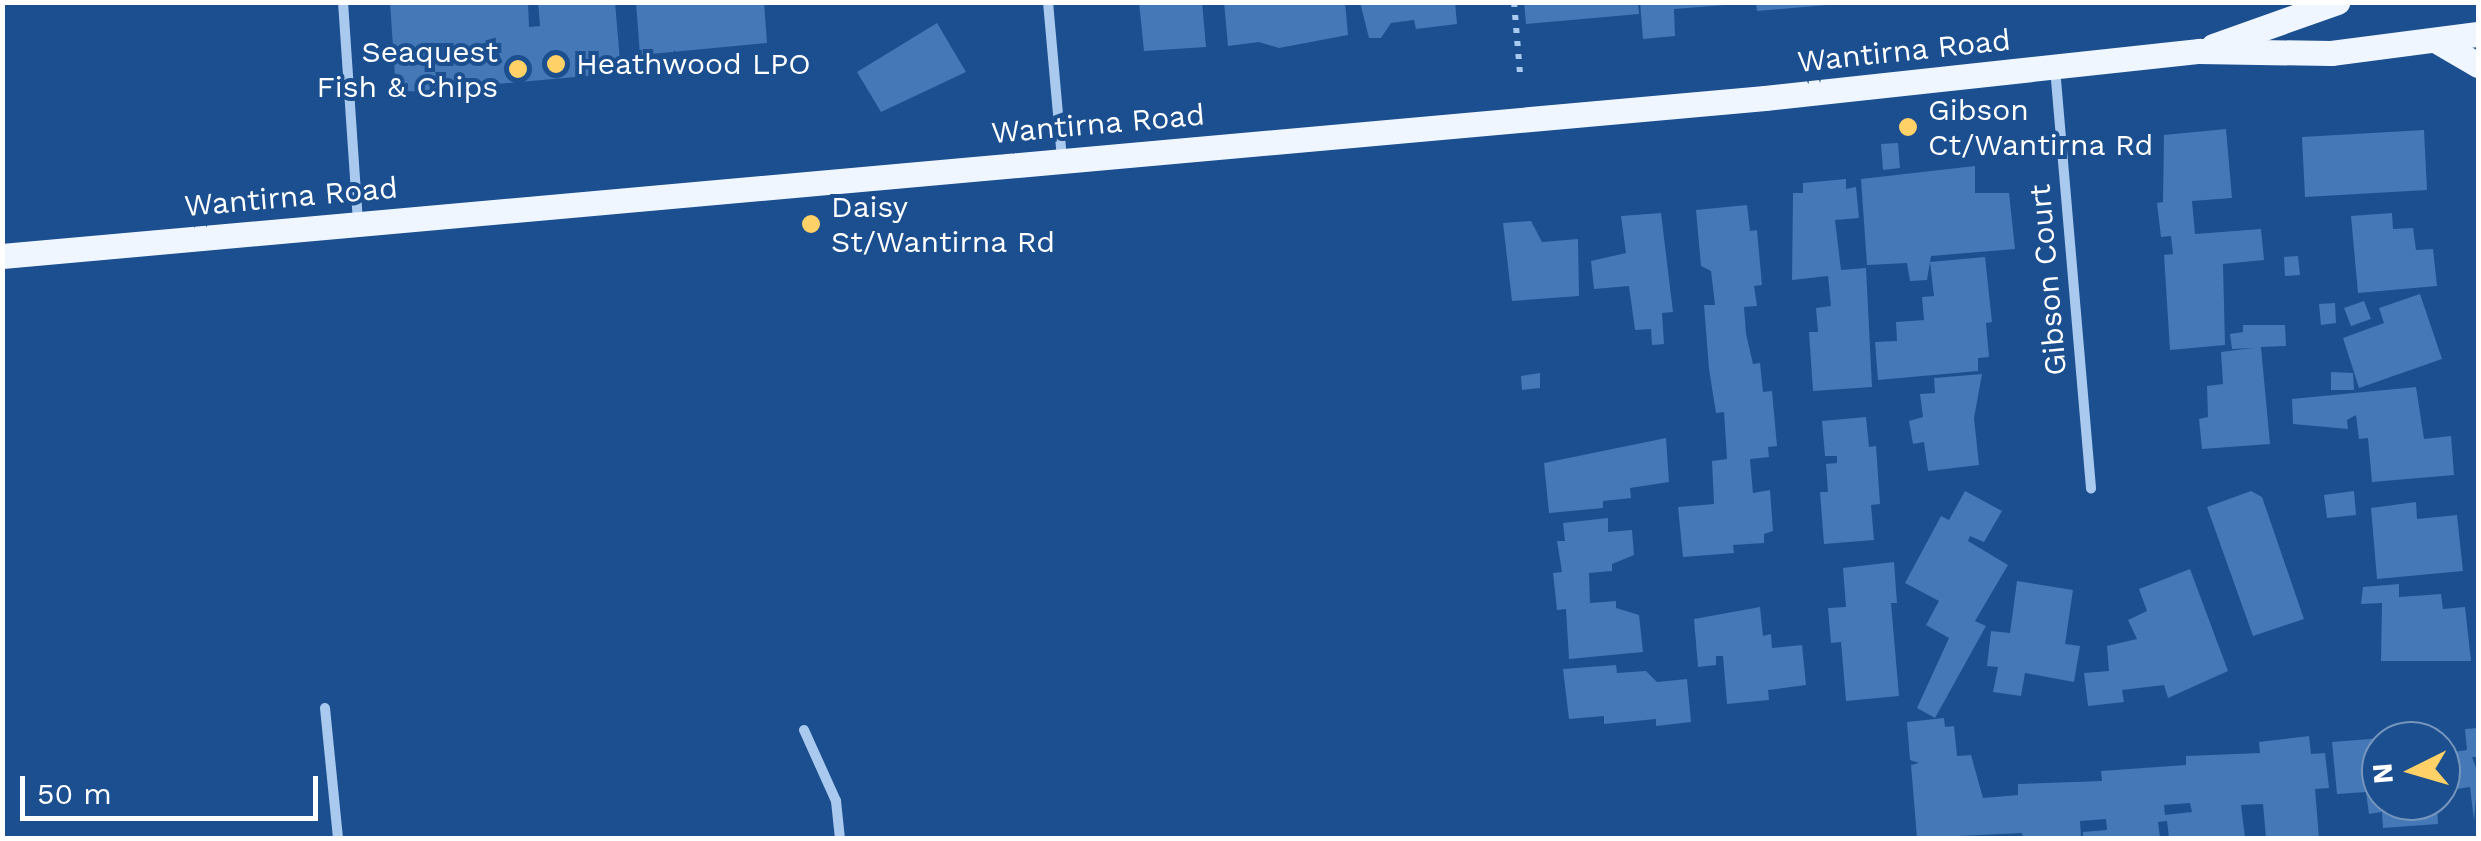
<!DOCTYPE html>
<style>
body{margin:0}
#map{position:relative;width:2481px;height:841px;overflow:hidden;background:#1b4f8f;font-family:"Work Sans",sans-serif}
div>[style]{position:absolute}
.building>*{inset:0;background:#4478b7}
.path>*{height:6px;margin-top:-3px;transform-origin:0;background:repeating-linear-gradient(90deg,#a9c9ee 0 5px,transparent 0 13px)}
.minor>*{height:10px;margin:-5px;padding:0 5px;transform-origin:5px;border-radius:5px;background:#a9c9ee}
.primary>*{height:25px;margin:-12.5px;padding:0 12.5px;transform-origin:12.5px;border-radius:12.5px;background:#f0f6ff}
.dots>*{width:28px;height:28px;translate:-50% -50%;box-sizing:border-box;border:5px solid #1b4f8f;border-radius:50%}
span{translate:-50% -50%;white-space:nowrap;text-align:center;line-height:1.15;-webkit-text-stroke:8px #1b4f8f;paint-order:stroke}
.street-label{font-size:30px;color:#fff}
.poi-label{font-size:30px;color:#fff}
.right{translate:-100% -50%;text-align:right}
.left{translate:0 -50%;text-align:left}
.frame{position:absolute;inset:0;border:5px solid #fff;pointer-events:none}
.north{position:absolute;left:2361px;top:721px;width:100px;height:100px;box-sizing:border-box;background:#1b4f8f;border:2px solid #7695bc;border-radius:50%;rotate:265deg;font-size:28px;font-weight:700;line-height:40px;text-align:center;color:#fff}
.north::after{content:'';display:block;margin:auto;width:35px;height:45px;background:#ffd166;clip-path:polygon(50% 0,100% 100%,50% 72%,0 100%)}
.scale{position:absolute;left:20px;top:776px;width:298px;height:45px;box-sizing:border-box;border:5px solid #fff;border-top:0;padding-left:12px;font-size:30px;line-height:35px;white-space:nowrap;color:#fff;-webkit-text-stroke:8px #1b4f8f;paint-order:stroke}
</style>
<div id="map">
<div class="building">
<div style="clip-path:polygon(390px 2px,528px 3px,529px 27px,540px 26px,538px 2px,615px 2px,621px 73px,396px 93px)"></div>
<div style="clip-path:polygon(636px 2px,764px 2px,767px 43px,640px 55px)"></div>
<div style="clip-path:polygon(1139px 2px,1202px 2px,1206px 47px,1144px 51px)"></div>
<div style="clip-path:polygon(1224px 2px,1345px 2px,1348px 35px,1279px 48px,1259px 42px,1228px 46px)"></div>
<div style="clip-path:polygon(1360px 2px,1455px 2px,1457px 24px,1416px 29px,1414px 20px,1391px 23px,1381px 38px,1369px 38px)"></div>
<div style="clip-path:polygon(1524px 2px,1638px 2px,1639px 14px,1526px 24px)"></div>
<div style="clip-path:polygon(1640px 2px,1725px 2px,1725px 5px,1674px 9px,1675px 36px,1643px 39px)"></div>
<div style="clip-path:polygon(1756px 2px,1827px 2px,1827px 5px,1757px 11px)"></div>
<div style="clip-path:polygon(937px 23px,966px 72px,881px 112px,857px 72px)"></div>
<div style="clip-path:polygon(2226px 129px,2232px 198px,2192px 201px,2195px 234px,2261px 229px,2264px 260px,2223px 264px,2225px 345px,2170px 350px,2164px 255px,2173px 254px,2171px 236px,2161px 237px,2157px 203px,2163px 202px,2164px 135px)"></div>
<div style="clip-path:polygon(2424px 130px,2427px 190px,2305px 197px,2302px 137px)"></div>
<div style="clip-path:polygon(1898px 143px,1900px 168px,1883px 170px,1881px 144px)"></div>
<div style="clip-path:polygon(1975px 166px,1975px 193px,2009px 193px,2015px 249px,1931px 256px,1927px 280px,1910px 281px,1907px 263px,1867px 265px,1861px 179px)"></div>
<div style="clip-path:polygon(1846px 179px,1846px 189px,1856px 187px,1859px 218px,1835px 220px,1841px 270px,1866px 268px,1872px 387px,1813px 391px,1809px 332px,1818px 332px,1816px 308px,1831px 306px,1828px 276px,1792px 280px,1793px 193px,1803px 193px,1803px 183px)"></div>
<div style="clip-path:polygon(1747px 205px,1750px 231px,1757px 230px,1762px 285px,1754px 286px,1757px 306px,1744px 307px,1746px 334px,1753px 364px,1760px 363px,1763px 392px,1772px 391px,1777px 446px,1768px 447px,1769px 457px,1750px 459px,1753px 493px,1770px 490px,1773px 531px,1764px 534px,1764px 543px,1733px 545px,1734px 553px,1683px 557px,1678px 507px,1714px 504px,1712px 461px,1727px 459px,1724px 412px,1716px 413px,1709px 369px,1704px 305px,1715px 305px,1711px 271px,1701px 266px,1696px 210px)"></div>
<div style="clip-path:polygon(1661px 213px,1673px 312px,1662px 313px,1664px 344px,1652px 345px,1651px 329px,1635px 330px,1629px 286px,1594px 289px,1591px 261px,1626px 253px,1621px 216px)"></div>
<div style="clip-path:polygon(2392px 213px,2393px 229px,2413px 228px,2416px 250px,2433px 249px,2437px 286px,2358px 293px,2351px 216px)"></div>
<div style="clip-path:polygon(1531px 221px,1542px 242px,1578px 239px,1579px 296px,1512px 301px,1503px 223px)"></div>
<div style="clip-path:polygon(2298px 256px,2300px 275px,2285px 276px,2284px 257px)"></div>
<div style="clip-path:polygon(1985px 257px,1992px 322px,1986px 323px,1989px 357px,1978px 358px,1978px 371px,1878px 380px,1875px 342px,1897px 341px,1896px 322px,1924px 320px,1922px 297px,1934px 296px,1930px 262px)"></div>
<div style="clip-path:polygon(2420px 294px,2442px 359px,2359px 388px,2343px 338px,2384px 323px,2379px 308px)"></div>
<div style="clip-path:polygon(2364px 301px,2371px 319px,2351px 326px,2344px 308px)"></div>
<div style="clip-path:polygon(2335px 303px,2336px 323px,2321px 325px,2319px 304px)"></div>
<div style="clip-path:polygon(2243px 325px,2285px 325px,2286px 346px,2261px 347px,2270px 444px,2202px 449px,2199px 419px,2208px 417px,2207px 386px,2223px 384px,2221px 352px,2254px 348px,2232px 349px,2230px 334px,2243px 332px)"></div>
<div style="clip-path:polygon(2331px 372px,2353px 373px,2354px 390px,2331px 390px)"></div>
<div style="clip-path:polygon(1540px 373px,1540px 388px,1522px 390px,1521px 376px)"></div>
<div style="clip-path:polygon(1982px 374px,1974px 418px,1979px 465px,1928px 471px,1924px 442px,1913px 444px,1909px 421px,1923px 417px,1920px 394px,1935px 393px,1934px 378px)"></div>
<div style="clip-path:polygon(2416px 387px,2424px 439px,2451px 436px,2454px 475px,2372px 482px,2368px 438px,2359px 439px,2356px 415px,2347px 420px,2348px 429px,2293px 424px,2292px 399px)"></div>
<div style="clip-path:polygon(1866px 417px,1869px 447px,1876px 446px,1880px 504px,1871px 505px,1874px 540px,1824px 544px,1820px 492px,1828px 492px,1826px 464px,1837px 463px,1837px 456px,1825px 456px,1822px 421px)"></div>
<div style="clip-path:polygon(1666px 438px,1669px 482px,1630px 488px,1631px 498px,1603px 501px,1603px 508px,1549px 513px,1544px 463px)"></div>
<div style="clip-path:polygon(1965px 491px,2002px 511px,1984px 542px,1970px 536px,1968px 541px,2008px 565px,1975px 621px,1986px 626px,1935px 718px,1917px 708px,1949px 638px,1926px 625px,1939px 601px,1905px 583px,1941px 516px,1949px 520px)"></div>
<div style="clip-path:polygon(2251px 491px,2262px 497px,2304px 619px,2253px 636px,2207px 507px)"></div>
<div style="clip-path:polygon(2354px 491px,2356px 515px,2327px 518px,2324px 495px)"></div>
<div style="clip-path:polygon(2416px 502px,2417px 519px,2457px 515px,2463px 571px,2377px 579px,2371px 508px)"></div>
<div style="clip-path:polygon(1608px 518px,1608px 532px,1632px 530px,1634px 555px,1612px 564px,1612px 571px,1589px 573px,1590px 603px,1616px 601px,1616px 608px,1639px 615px,1643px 652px,1569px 659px,1566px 609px,1557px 610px,1553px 573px,1562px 572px,1557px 541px,1565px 541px,1563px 523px)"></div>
<div style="clip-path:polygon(1894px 562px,1897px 603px,1891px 603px,1899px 696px,1846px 701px,1841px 642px,1831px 643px,1828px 608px,1846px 607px,1843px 568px)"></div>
<div style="clip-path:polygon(2190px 569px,2228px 671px,2168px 698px,2164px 685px,2122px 690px,2124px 702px,2088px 706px,2084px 673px,2109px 671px,2107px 646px,2137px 639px,2128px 620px,2147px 611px,2139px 589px)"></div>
<div style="clip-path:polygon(2017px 581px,2073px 590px,2065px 644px,2080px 646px,2074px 682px,2025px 673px,2021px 696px,1993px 692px,1998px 667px,1987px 666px,1991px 631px,2010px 633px)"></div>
<div style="clip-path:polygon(2399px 584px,2399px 597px,2441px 594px,2443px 609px,2465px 607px,2471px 661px,2381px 661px,2382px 603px,2361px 604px,2363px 587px)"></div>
<div style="clip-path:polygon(1760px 607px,1763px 636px,1771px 634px,1772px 648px,1802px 645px,1806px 685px,1768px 690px,1769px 700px,1727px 704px,1723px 656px,1716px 656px,1716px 665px,1698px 667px,1694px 619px)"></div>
<div style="clip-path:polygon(1616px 665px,1617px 673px,1646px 671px,1657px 682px,1687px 679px,1691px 722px,1656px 726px,1656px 719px,1604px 724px,1604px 716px,1569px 719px,1563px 669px)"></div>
<div style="clip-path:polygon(evenodd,1944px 718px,1945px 727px,1954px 726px,1957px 756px,1971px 755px,1983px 798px,2018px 795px,2018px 784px,2102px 781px,2101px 771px,2186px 765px,2186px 756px,2260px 753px,2259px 742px,2309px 736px,2311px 754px,2325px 753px,2329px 788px,2315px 789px,2319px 838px,2266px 838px,2263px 804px,2241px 805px,2245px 838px,2169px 838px,2167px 821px,2158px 822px,2160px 838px,2083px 838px,2083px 832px,2107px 830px,2106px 819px,2080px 821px,2081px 836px,2074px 838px,2023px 838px,2022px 833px,1917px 838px,1911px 765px,1919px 763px,1910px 760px,1907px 722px,1944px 718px,2190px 803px,2192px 812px,2165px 815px,2164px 805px,2190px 803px)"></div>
<div style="clip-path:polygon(2478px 728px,2478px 757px,2472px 757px,2478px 773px,2474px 821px,2470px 787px,2450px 790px,2446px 753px,2467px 750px,2465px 729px)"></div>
<div style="clip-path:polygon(2420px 735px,2421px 741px,2381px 741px,2381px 801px,2437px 801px,2438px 824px,2383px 828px,2382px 812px,2369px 814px,2366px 792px,2337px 794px,2332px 742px)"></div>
</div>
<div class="path">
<div style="left:1514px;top:2px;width:71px;rotate:85.2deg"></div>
</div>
<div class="minor">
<div style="left:343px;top:2px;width:220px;rotate:86.1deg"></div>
<div style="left:1048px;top:2px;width:158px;rotate:84.9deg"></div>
<div style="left:2055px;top:68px;width:422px;rotate:85.1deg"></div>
<div style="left:325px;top:708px;width:131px;rotate:84.3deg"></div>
<div style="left:804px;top:730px;width:78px;rotate:65.7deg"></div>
<div style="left:836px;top:801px;width:37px;rotate:84deg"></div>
</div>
<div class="primary">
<div style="left:2435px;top:40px;width:50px;rotate:30.2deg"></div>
<div style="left:2213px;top:46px;width:132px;rotate:-19.5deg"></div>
<div style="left:2px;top:256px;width:1770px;rotate:-5.12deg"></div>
<div style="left:1765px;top:98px;width:437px;rotate:-6.2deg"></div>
<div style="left:2199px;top:51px;width:132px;rotate:0.9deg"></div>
<div style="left:2331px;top:53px;width:148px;rotate:-7.4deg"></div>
</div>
<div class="dots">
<div style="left:556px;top:64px;background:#ffd166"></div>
<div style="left:518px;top:69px;background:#ffd166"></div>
<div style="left:1908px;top:127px;background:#ffd166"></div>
<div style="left:811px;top:224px;background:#ffd166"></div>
</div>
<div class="street-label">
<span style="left:1904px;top:51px;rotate:-6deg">Wantirna Road</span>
<span style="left:1098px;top:124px;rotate:-5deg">Wantirna Road</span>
<span style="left:291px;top:197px;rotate:-5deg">Wantirna Road</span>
<span style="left:2048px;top:280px;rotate:-95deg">Gibson Court</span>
</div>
<div class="poi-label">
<span class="right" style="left:498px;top:69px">Seaquest<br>Fish &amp; Chips</span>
<span class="left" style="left:576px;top:64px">Heathwood LPO</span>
<span class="left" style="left:1928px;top:127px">Gibson<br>Ct/Wantirna Rd</span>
<span class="left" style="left:831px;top:224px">Daisy<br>St/Wantirna Rd</span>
</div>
<div class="frame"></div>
<div class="north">N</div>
<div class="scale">50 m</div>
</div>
